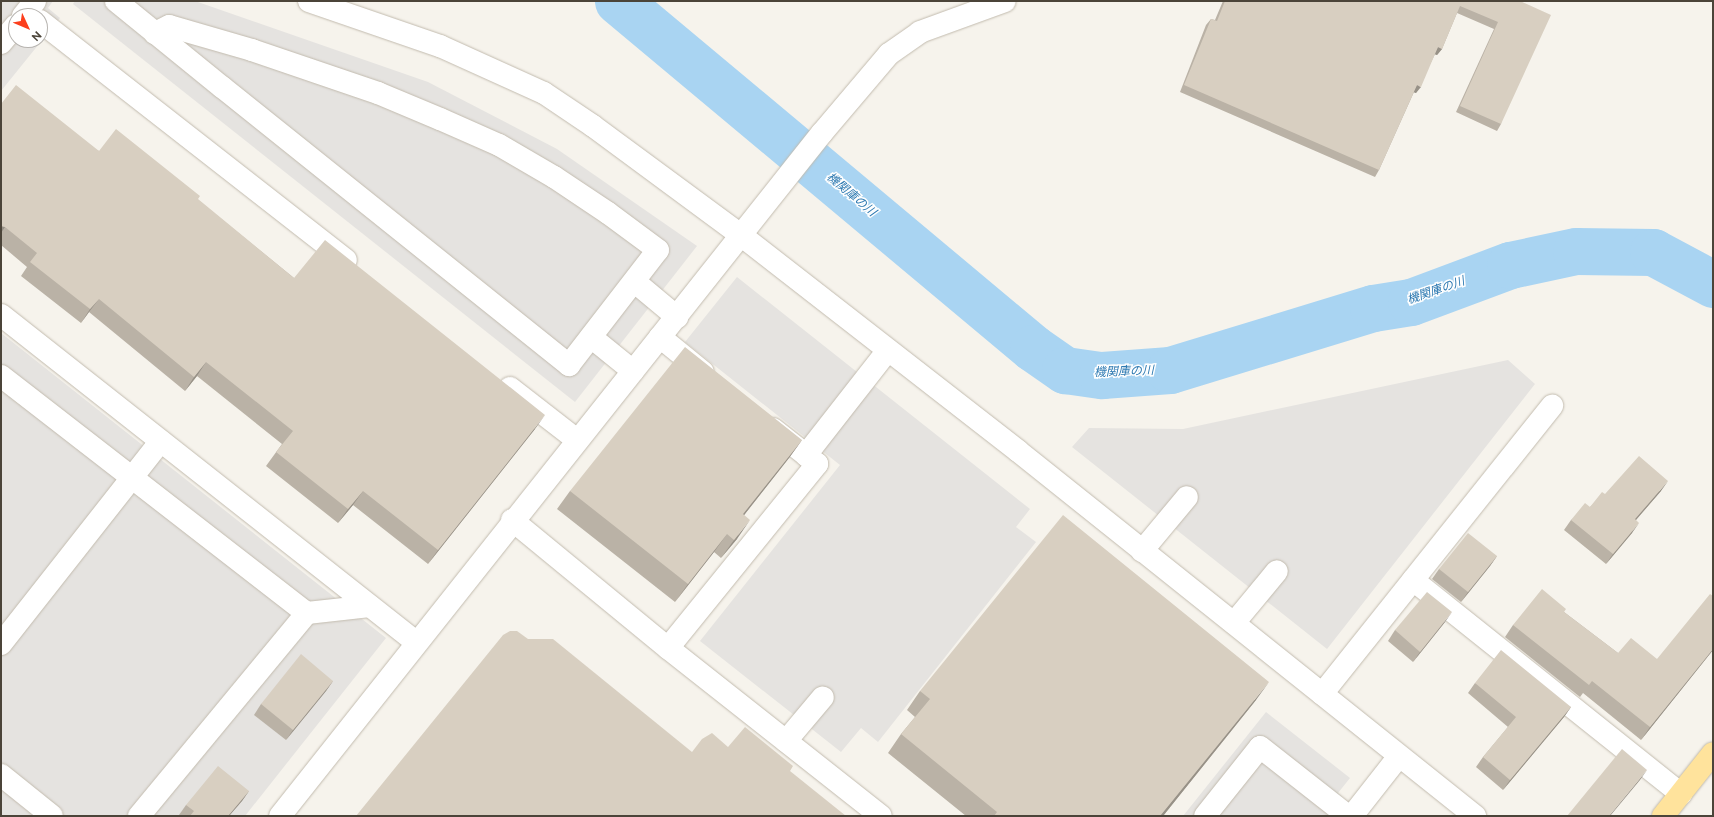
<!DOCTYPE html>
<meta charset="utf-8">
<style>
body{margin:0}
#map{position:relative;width:1714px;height:817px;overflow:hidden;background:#f6f3ec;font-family:Raleway,"Noto Sans JP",sans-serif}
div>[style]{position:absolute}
.parking>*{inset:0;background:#e5e3e0}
.river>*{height:47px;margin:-23.5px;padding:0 23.5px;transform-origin:23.5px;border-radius:23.5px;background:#a9d4f2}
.roads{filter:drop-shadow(0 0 1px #c2bbae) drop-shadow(0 0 1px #c2bbae)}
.minor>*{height:22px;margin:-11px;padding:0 11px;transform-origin:11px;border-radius:11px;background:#fff}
.major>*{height:22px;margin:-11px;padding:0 11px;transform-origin:11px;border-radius:11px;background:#ffe39c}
.wall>*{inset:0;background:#bab2a6}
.shaded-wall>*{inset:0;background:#979187}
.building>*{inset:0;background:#d8cfc1}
span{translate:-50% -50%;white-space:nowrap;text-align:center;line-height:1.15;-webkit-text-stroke:3px #fff;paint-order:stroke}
.water-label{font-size:12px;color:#2e7ab2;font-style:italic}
.frame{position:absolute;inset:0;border:2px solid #4b4439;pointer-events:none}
.north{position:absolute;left:8px;top:8px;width:40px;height:40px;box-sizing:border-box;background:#fff;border:1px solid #b7b4b0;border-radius:50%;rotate:134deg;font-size:11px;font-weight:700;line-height:16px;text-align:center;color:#4b4439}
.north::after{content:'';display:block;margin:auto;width:14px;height:18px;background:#fc3f1d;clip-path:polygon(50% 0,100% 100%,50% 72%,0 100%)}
</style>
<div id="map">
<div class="parking">
<div style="clip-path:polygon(evenodd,1px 1px,53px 1px,48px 8px,60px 18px,1px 91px,1px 1px,16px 16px,40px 16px,40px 40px,16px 40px,16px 16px)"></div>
<div style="clip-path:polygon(75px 1px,195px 1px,428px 82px,557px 149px,697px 246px,575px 402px,73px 4px)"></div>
<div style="clip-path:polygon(737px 277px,1030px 509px,1016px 527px,1036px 542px,878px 742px,861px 728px,841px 752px,700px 641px,840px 465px,685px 342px)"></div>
<div style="clip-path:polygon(1px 333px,386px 638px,245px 816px,210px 816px,191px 801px,179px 816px,1px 816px)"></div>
<div style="clip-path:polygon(1508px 360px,1535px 384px,1327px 649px,1072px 447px,1089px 428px,1183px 429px)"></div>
<div style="clip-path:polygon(1266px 712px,1350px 778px,1338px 793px,1342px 797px,1328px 816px,1183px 816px)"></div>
</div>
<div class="river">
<div style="left:618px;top:1px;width:541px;rotate:39.9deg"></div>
<div style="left:1033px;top:348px;width:39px;rotate:35deg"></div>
<div style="left:1065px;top:370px;width:37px;rotate:8deg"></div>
<div style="left:1102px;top:375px;width:68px;rotate:-4.2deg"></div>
<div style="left:1170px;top:370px;width:212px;rotate:-17deg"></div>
<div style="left:1373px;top:308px;width:38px;rotate:-9deg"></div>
<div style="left:1411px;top:302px;width:106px;rotate:-20.5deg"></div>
<div style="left:1510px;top:265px;width:67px;rotate:-12deg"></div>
<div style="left:1576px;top:251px;width:77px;rotate:0.7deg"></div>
<div style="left:1653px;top:252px;width:68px;rotate:28.1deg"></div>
</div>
<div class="roads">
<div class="minor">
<div style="left:116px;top:1px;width:136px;rotate:39.1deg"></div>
<div style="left:222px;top:87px;width:445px;rotate:38.7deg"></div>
<div style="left:569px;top:365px;width:145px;rotate:-52.3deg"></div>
<div style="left:658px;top:250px;width:62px;rotate:-143.5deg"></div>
<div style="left:608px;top:213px;width:65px;rotate:-146.3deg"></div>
<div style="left:554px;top:177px;width:64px;rotate:-149.8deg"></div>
<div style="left:499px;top:145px;width:64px;rotate:-156.2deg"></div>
<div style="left:440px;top:119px;width:67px;rotate:-157.2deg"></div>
<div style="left:378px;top:93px;width:133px;rotate:-161.2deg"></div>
<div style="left:252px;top:50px;width:86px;rotate:-163.9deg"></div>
<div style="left:169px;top:26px;width:16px;rotate:153deg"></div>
<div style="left:309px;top:1px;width:139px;rotate:19deg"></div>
<div style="left:440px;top:46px;width:114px;rotate:24.3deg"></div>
<div style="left:544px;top:93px;width:59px;rotate:34deg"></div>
<div style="left:593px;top:126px;width:185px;rotate:36.4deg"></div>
<div style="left:742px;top:236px;width:350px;rotate:37.9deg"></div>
<div style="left:1018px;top:451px;width:585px;rotate:38.61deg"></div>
<div style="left:23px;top:16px;width:19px;rotate:-51deg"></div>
<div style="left:40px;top:21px;width:388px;rotate:38deg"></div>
<div style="left:1px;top:43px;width:23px;rotate:-50deg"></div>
<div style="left:635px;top:282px;width:55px;rotate:39.8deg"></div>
<div style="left:1px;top:315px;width:528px;rotate:38.24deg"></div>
<div style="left:591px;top:337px;width:54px;rotate:39deg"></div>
<div style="left:660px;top:337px;width:55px;rotate:39.1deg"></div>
<div style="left:1px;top:376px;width:387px;rotate:37.8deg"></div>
<div style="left:510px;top:388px;width:85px;rotate:37.8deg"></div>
<div style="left:773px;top:429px;width:42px;rotate:38.2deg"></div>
<div style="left:806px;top:455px;width:133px;rotate:-52deg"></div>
<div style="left:512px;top:520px;width:202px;rotate:39.4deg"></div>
<div style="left:668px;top:648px;width:271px;rotate:38.3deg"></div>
<div style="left:1142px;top:551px;width:70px;rotate:-50.2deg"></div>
<div style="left:1413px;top:580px;width:343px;rotate:38.6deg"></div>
<div style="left:1234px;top:623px;width:67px;rotate:-50.4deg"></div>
<div style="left:1px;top:644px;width:258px;rotate:-51.8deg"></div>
<div style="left:668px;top:648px;width:237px;rotate:-51deg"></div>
<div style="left:817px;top:464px;width:14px;rotate:-141deg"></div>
<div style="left:1322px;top:694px;width:369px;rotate:-51.4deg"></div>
<div style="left:786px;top:741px;width:57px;rotate:-49.9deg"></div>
<div style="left:1px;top:775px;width:65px;rotate:38.8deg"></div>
<div style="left:139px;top:816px;width:264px;rotate:-50.4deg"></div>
<div style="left:307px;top:613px;width:63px;rotate:-6.3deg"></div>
<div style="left:280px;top:816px;width:872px;rotate:-51.57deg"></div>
<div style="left:822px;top:133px;width:104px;rotate:-49.7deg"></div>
<div style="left:889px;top:54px;width:38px;rotate:-35deg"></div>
<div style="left:920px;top:32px;width:90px;rotate:-20deg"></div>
<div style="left:1205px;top:816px;width:88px;rotate:-51.4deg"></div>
<div style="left:1260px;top:747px;width:112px;rotate:38.1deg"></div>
<div style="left:1352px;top:816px;width:76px;rotate:-51.9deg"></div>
</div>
<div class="major">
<div style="left:1663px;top:816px;width:80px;rotate:-51.6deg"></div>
</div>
</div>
<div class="wall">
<div style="clip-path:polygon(1223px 1px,1520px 1px,1501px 124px,1497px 131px,1456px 112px,1494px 29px,1457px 13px,1442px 49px,1437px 55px,1435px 54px,1416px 93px,1414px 92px,1379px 170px,1375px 177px,1180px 92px,1206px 25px,1211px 19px,1215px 20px)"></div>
<div style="clip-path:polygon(1px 104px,99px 151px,198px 200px,294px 278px,535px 429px,428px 564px,353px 505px,338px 523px,266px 466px,282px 444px,197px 376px,185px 391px,89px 312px,81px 323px,21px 276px,27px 267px,1px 245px)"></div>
<div style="clip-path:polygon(802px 440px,789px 458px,744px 515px,737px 539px,721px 558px,714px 552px,675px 602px,557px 509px,570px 491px)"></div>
<div style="clip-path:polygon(1661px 491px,1636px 520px,1632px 533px,1606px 564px,1564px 530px,1571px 520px,1590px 507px,1605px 494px)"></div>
<div style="clip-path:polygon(1497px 556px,1490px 566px,1461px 602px,1432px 579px,1439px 569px)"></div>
<div style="clip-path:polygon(1564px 612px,1618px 653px,1657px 659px,1713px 650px,1641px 740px,1583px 693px,1580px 697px,1505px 637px,1513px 625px)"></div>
<div style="clip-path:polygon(1445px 622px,1413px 662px,1388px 641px,1395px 630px)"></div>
<div style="clip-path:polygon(333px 681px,326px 691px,286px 740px,254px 715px,261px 704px)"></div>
<div style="clip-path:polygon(1475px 683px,1571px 707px,1564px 717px,1503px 790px,1476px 767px,1483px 757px,1508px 727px,1468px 693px)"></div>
<div style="clip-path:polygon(920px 691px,1256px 700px,1163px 816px,966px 816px,888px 753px,901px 734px,915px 717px,907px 710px)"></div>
<div style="clip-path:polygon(249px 791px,242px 801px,229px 816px,180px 816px,179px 815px,186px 805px)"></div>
</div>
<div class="shaded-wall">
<div style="clip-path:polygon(1438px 47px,1442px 49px,1437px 55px,1434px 54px)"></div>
<div style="clip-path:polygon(1417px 85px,1421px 87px,1416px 93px,1413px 92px)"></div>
<div style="clip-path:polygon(1px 226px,5px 227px,1px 233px)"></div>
<div style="clip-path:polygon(99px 299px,89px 312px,81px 323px,90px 309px)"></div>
<div style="clip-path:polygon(206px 362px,197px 376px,185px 391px,194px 377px)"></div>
<div style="clip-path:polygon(545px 415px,535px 429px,428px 564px,438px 550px)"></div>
<div style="clip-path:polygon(802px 440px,789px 458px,730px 533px,743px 514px)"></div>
<div style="clip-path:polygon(1668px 481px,1661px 491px,1628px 529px,1635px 519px)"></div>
<div style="clip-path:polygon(363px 491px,353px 505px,338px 523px,348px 509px)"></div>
<div style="clip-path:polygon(750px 520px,737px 539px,721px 558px,734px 540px)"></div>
<div style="clip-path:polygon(1639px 523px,1632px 533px,1606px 564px,1613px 554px)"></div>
<div style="clip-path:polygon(727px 534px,714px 552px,675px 602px,688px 584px)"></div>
<div style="clip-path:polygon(1497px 556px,1490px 566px,1461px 602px,1468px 592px)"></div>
<div style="clip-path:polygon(1452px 612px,1445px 622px,1413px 662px,1420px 652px)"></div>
<div style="clip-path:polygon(1713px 649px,1713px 650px,1641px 740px,1650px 727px)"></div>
<div style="clip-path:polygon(333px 681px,326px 691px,286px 740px,293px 730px)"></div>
<div style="clip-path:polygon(1269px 682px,1256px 700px,1163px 816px,1160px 816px)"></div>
<div style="clip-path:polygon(1571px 707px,1564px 717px,1503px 790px,1510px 780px)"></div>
<div style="clip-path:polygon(1647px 770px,1640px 780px,1610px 816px,1609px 816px)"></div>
<div style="clip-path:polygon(249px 791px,242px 801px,229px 816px,228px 816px)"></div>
</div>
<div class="building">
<div style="clip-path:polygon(1225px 1px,1520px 1px,1551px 15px,1501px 124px,1460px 106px,1498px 22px,1460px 6px,1442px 49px,1438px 47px,1421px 87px,1417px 85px,1379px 170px,1184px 85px,1211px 19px,1217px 21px)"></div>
<div style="clip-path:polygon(16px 85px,99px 151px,116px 129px,200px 196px,198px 199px,294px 278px,325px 240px,545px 415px,438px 550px,363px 491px,348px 509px,276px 452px,293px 431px,206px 362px,194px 377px,99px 299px,90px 309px,30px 262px,37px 253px,5px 227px,1px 226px,1px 104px)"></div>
<div style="clip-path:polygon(685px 347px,802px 440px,743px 514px,750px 520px,734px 540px,727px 534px,688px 584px,570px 491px)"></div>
<div style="clip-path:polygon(1639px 456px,1668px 481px,1635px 519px,1639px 523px,1613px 554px,1571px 520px,1585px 503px,1590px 507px,1602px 492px,1605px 494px)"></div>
<div style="clip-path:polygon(1063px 515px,1269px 682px,1160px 816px,994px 816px,997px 812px,901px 734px,930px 699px,920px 691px)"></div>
<div style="clip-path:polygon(1468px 533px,1497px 556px,1468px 592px,1439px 569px)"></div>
<div style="clip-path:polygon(1542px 589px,1566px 609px,1564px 612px,1618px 653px,1631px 638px,1657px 659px,1710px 594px,1713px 596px,1713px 649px,1650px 727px,1592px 681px,1589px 685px,1513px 625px)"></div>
<div style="clip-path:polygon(1427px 592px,1452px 612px,1420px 652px,1395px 630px)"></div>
<div style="clip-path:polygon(510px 631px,517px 631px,528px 639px,553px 639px,692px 752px,702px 739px,712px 733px,728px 747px,745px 727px,793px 766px,790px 771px,846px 816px,356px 816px,503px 635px)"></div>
<div style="clip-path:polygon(1501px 650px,1571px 707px,1510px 780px,1483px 757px,1516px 717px,1475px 683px)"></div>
<div style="clip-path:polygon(301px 654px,333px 681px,293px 730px,261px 704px)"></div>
<div style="clip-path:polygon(1622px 749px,1647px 770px,1609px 816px,1567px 816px)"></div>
<div style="clip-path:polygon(218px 766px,249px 791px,228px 816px,190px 816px,194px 811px,186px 805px)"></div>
</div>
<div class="water-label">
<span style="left:851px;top:195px;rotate:40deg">機関庫の川</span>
<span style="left:1436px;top:291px;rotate:-19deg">機関庫の川</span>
<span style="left:1124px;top:372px;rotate:-2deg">機関庫の川</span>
</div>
<div class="frame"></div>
<div class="north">N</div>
</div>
